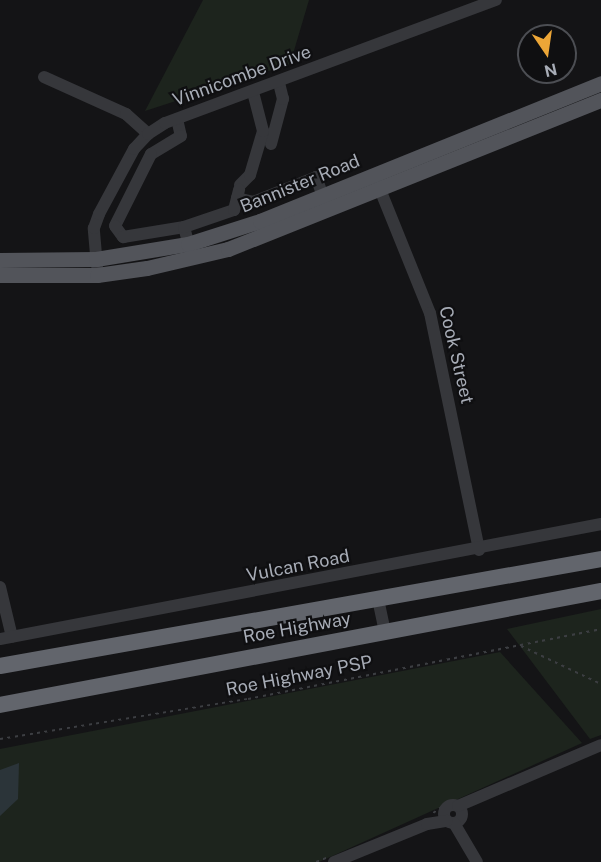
<!DOCTYPE html>
<style>
body{margin:0}
#map{position:relative;width:601px;height:862px;overflow:hidden;background:#141416;font-family:"Public Sans",sans-serif}
div>[style]{position:absolute}
.green>*{inset:0;background:#1d241d}
.water>*{inset:0;background:#2b3439}
.path>*{height:1.5px;margin-top:-0.75px;transform-origin:0;background:repeating-linear-gradient(90deg,#3c3e42 0 3px,transparent 0 7.5px)}
.minor>*{height:12px;margin:-6px;padding:0 6px;transform-origin:6px;border-radius:6px;background:#36373b}
.minor>.ring{margin:-6px;padding:0;box-sizing:content-box;background:none;border:12px solid #36373b;border-radius:50%}
.major>*{height:15px;margin:-7.5px;padding:0 7.5px;transform-origin:7.5px;border-radius:7.5px;background:#52545a}
.highway>*{height:16px;margin:-8px;padding:0 8px;transform-origin:8px;border-radius:8px;background:#62656c}
span{translate:-50% -50%;white-space:nowrap;text-align:center;line-height:1.15;-webkit-text-stroke:4.5px #0f0f11;paint-order:stroke}
.street-label{font-size:18px;color:#a7acb6}
.north{position:absolute;left:517px;top:24px;width:60px;height:60px;box-sizing:border-box;background:#0f0f11;border:2px solid #4c4e53;border-radius:50%;rotate:167deg;font-size:16px;font-weight:700;line-height:24px;text-align:center;color:#a7acb6}
.north::after{content:'';display:block;margin:auto;width:21px;height:27px;background:#eca637;clip-path:polygon(50% 0,100% 100%,50% 72%,0 100%)}
</style>
<div id="map">
<div class="green">
<div style="clip-path:polygon(203px 0,309px 0,290px 64px,145px 111px)"></div>
<div style="clip-path:polygon(601px 609px,601px 735px,590px 739px,507px 629px)"></div>
<div style="clip-path:polygon(500px 652px,582px 743px,319px 862px,0 862px,0 749px)"></div>
</div>
<div class="water">
<div style="clip-path:polygon(19px 763px,18px 799px,0 816px,0 770px)"></div>
</div>
<div class="path">
<div style="left:521px;top:646px;width:89px;rotate:25.4deg"></div>
<div style="left:0;top:739px;width:251px;rotate:-9.2deg"></div>
<div style="left:248px;top:699px;width:360px;rotate:-11.2deg"></div>
<div style="left:433px;top:813px;width:19px;rotate:-36deg"></div>
<div style="left:316px;top:862px;width:11px;rotate:-22deg"></div>
</div>
<div class="minor">
<div style="left:44px;top:77px;width:90px;rotate:24.3deg"></div>
<div style="left:126px;top:114px;width:30px;rotate:42deg"></div>
<div style="left:177px;top:119px;width:17px;rotate:77deg"></div>
<div style="left:181px;top:136px;width:35px;rotate:149deg"></div>
<div style="left:151px;top:154px;width:80px;rotate:116.6deg"></div>
<div style="left:115px;top:226px;width:14px;rotate:54deg"></div>
<div style="left:123px;top:237px;width:62px;rotate:-9.3deg"></div>
<div style="left:184px;top:227px;width:27px;rotate:75deg"></div>
<div style="left:271px;top:144px;width:47px;rotate:-75.1deg"></div>
<div style="left:283px;top:99px;width:16px;rotate:-104deg"></div>
<div style="left:377px;top:182px;width:141px;rotate:68deg"></div>
<div style="left:430px;top:313px;width:242px;rotate:78.3deg"></div>
<div style="left:240px;top:185px;width:14px;rotate:-45deg"></div>
<div style="left:250px;top:175px;width:46px;rotate:-73.5deg"></div>
<div style="left:263px;top:131px;width:40px;rotate:-104.4deg"></div>
<div style="left:237px;top:198px;width:16px;rotate:14deg"></div>
<div style="left:253px;top:202px;width:68px;rotate:-21.6deg"></div>
<div style="left:316px;top:177px;width:29px;rotate:70deg"></div>
<div style="left:184px;top:227px;width:53px;rotate:-18.8deg"></div>
<div style="left:234px;top:210px;width:21px;rotate:-76deg"></div>
<div style="left:97px;top:266px;width:38px;rotate:-95deg"></div>
<div style="left:94px;top:228px;width:15px;rotate:-70deg"></div>
<div style="left:99px;top:214px;width:74px;rotate:-61.7deg"></div>
<div style="left:134px;top:149px;width:21px;rotate:-47deg"></div>
<div style="left:148px;top:134px;width:20px;rotate:-33deg"></div>
<div style="left:165px;top:123px;width:353px;rotate:-20.4deg"></div>
<div style="left:0;top:587px;width:51px;rotate:76.5deg"></div>
<div style="left:378px;top:599px;width:34px;rotate:78deg"></div>
<div style="left:0;top:639px;width:612px;rotate:-10.83deg"></div>
<div class="ring" style="left:444px;top:805px;width:6px;height:6px"></div>
<div style="left:458px;top:806px;width:155px;rotate:-23.1deg"></div>
<div style="left:454px;top:823px;width:45px;rotate:59.5deg"></div>
<div style="left:334px;top:862px;width:100px;rotate:-22.2deg"></div>
<div style="left:427px;top:824px;width:20px;rotate:-9deg"></div>
</div>
<div class="major">
<div style="left:0;top:260px;width:96px;rotate:-0.6deg"></div>
<div style="left:96px;top:259px;width:93px;rotate:-9.3deg"></div>
<div style="left:188px;top:244px;width:76px;rotate:-17.7deg"></div>
<div style="left:260px;top:221px;width:368px;rotate:-22deg"></div>
<div style="left:0;top:275px;width:97px"></div>
<div style="left:97px;top:275px;width:50px;rotate:-8deg"></div>
<div style="left:147px;top:268px;width:83px;rotate:-13.2deg"></div>
<div style="left:228px;top:249px;width:402px;rotate:-21.8deg"></div>
</div>
<div class="highway">
<div style="left:0;top:666px;width:610px;rotate:-10.09deg"></div>
<div style="left:0;top:705px;width:612px;rotate:-10.74deg"></div>
</div>
<div class="street-label">
<span style="left:242px;top:76px;rotate:-20deg">Vinnicombe Drive</span>
<span style="left:300px;top:184px;rotate:-22deg">Bannister Road</span>
<span style="left:456px;top:355px;rotate:77deg">Cook Street</span>
<span style="left:298px;top:566px;rotate:-11deg">Vulcan Road</span>
<span style="left:297px;top:628px;rotate:-10deg">Roe Highway</span>
<span style="left:299px;top:676px;rotate:-11deg">Roe Highway PSP</span>
</div>
<div class="north">N</div>
</div>
